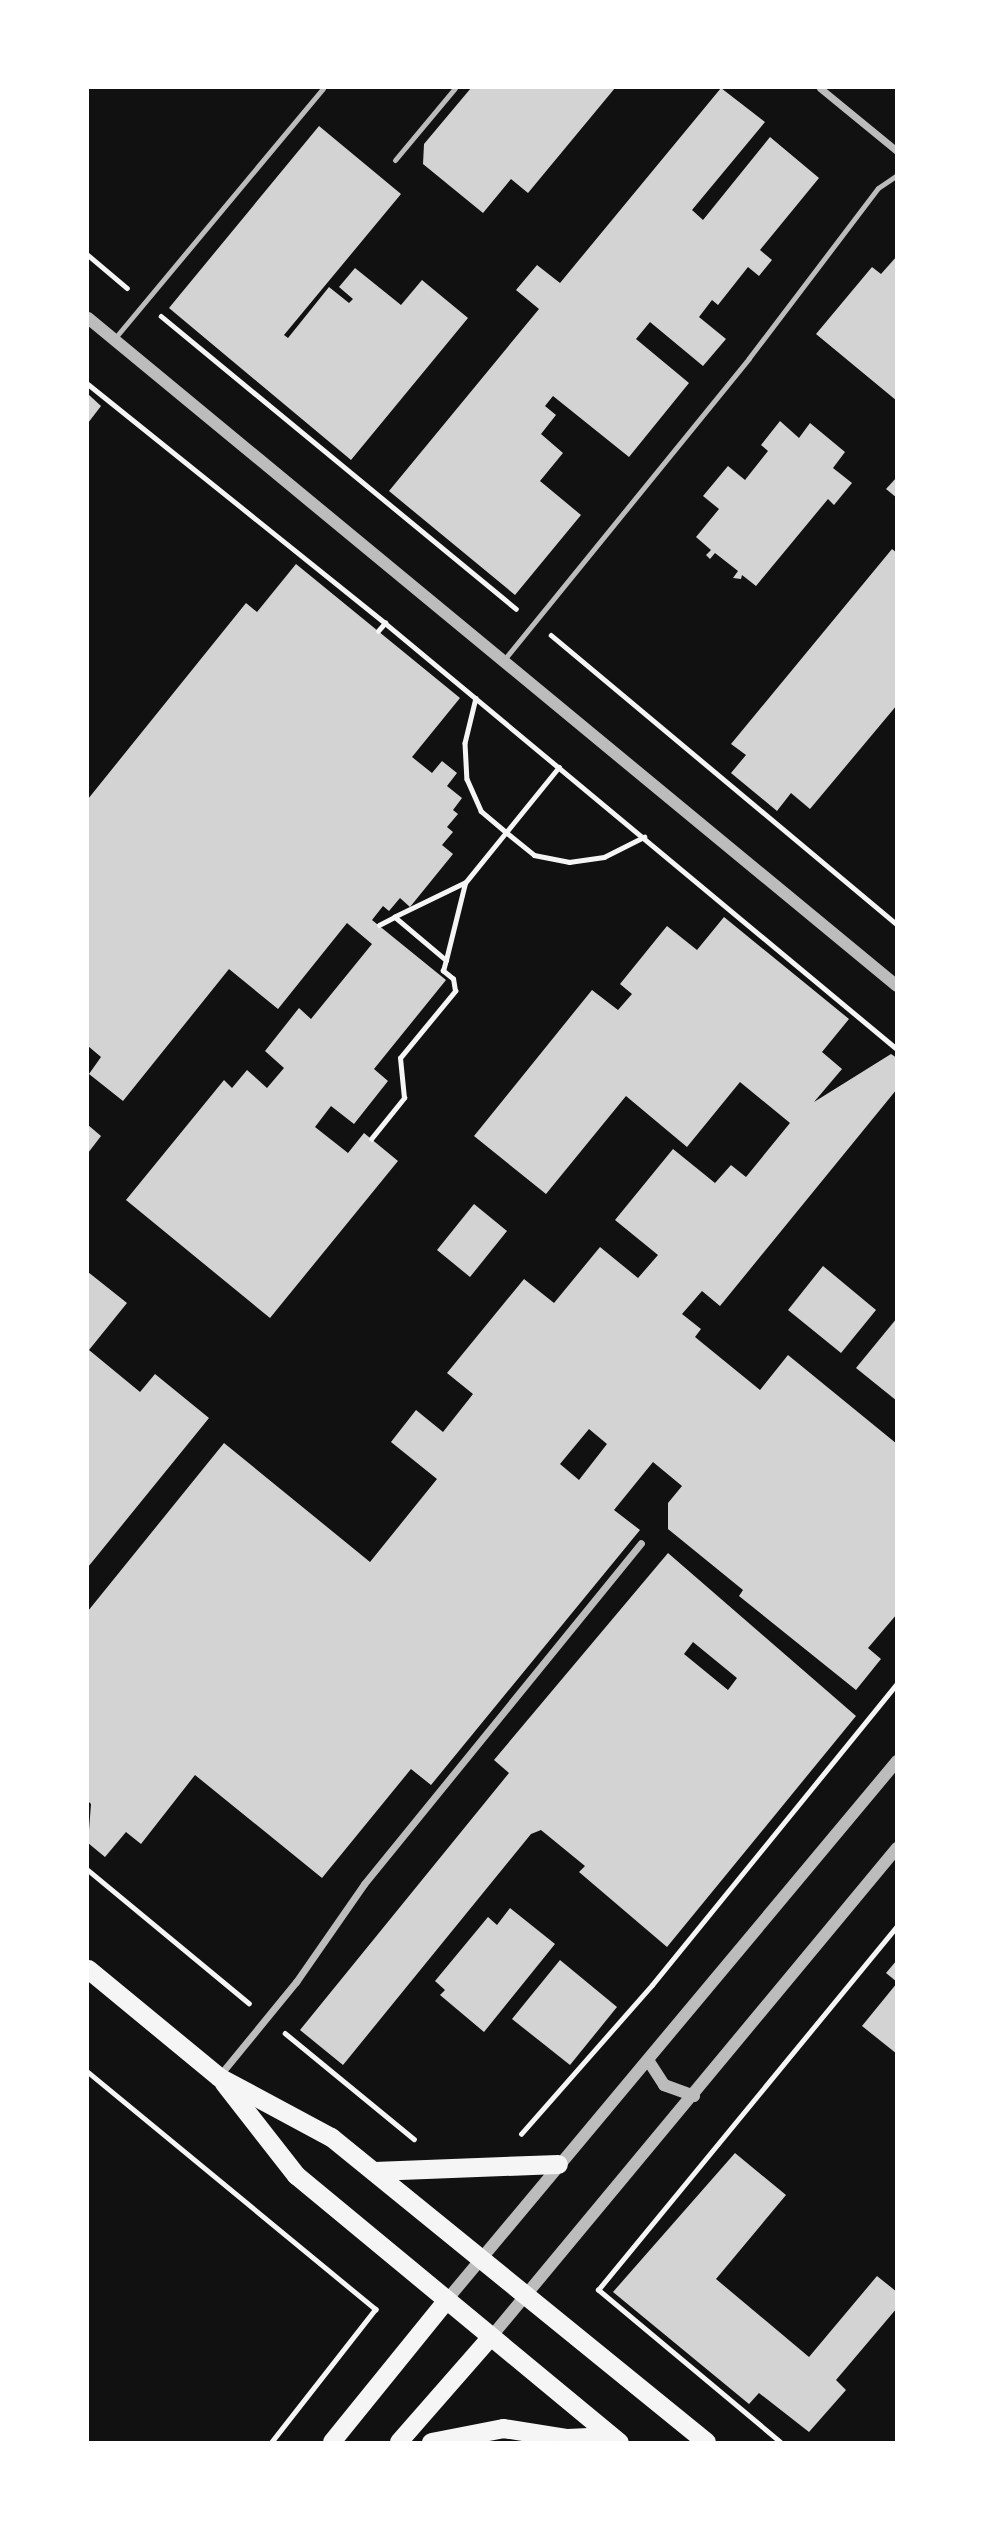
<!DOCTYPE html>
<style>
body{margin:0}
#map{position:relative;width:984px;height:2530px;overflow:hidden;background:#111;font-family:"PT Sans Narrow",sans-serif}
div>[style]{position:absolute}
.building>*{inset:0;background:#d3d3d3}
.path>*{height:4.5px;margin:-2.25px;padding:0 2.25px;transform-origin:2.25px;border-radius:2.25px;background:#f5f5f5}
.service>*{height:5px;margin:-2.5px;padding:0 2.5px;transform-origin:2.5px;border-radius:2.5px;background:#bcbcbc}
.minor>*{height:7px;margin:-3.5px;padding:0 3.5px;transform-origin:3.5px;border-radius:3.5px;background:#bcbcbc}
.tertiary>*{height:12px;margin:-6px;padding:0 6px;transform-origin:6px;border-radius:6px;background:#bcbcbc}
.primary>*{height:18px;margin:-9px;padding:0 9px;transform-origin:9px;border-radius:9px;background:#f5f5f5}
.trunk>*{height:19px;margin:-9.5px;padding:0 9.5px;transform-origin:9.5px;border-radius:9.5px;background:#f5f5f5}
span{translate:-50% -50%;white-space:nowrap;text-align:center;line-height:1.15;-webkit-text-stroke:5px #fff;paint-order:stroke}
.frame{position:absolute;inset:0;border:89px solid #fff;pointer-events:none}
</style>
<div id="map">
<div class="building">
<div style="clip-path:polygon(471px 88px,615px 88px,528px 193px,511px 179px,483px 213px,423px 164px,424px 144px)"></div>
<div style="clip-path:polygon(721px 88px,765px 122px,692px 210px,703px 220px,770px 137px,819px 178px,760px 250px,772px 260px,759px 276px,748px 267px,718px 305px,712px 300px,699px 317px,726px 339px,703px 366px,650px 322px,636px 339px,689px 383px,629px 457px,553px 396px,545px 406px,556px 415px,541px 434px,563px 453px,540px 481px,581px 515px,515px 595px,389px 491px,539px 309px,516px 290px,537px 265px,560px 283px)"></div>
<div style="clip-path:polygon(319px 126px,401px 194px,284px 335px,288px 338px,329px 287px,349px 303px,353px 299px,339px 287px,355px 268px,401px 305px,422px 280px,468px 318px,351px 460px,169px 308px)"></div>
<div style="clip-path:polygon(897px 256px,897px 401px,816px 334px,872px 267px,881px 274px)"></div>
<div style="clip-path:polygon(88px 394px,101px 406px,88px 423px)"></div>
<div style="clip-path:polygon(780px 421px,799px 438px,810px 423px,845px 452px,833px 468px,852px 483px,834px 505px,828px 499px,756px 586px,742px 575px,741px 579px,733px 578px,738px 571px,715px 553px,710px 559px,706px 555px,711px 550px,696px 537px,719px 509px,703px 496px,728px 466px,745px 480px,768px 451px,761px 445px)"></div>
<div style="clip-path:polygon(897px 477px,897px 498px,886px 489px)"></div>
<div style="clip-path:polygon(892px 549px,897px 553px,897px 705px,810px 809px,791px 793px,777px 811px,731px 773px,746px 755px,731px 744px)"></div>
<div style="clip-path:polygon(296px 564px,460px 698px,412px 757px,432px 773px,442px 761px,457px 773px,447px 786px,462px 798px,453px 810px,458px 814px,447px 827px,453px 832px,442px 845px,453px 854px,410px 907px,400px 898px,389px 911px,383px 906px,372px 920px,446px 980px,374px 1069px,388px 1081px,354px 1124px,331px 1106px,315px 1127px,348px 1153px,364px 1133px,398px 1161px,270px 1318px,126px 1200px,224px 1080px,232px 1088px,247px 1070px,267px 1088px,284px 1068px,265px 1051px,299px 1008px,311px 1019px,372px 944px,347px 923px,278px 1009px,229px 969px,123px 1101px,89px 1074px,101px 1057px,88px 1046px,88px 799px,246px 603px,257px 612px)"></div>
<div style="clip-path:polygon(evenodd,724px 917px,849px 1019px,822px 1052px,842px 1069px,814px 1102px,891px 1054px,897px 1058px,897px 1089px,720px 1306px,702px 1291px,682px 1314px,701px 1329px,695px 1337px,760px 1390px,788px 1355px,897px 1444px,897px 1614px,868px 1648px,881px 1659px,856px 1690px,739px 1596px,743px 1590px,668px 1529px,668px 1503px,682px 1486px,653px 1462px,614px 1510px,640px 1530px,431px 1785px,411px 1769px,322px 1878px,195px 1775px,141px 1844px,126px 1832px,105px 1857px,88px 1843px,91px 1804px,88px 1801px,88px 1611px,224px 1443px,370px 1562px,437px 1479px,391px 1442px,416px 1410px,443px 1432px,473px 1394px,447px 1373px,524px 1279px,554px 1303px,600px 1247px,638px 1278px,658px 1255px,615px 1220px,673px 1149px,715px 1183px,731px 1165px,746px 1177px,790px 1123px,740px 1082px,687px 1147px,626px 1096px,546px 1194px,474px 1136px,592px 990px,618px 1010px,632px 994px,620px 984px,667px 926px,697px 950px,724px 917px,589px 1429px,607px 1444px,579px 1480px,560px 1464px,589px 1429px)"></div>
<div style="clip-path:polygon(88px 1125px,101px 1136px,88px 1153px)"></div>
<div style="clip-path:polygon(474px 1204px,507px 1231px,470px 1277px,437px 1250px)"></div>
<div style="clip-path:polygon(823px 1266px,876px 1310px,841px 1353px,788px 1310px)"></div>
<div style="clip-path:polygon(88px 1272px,127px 1303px,89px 1350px,140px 1392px,155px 1374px,209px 1418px,88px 1567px)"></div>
<div style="clip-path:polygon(897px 1318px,897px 1401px,856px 1368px)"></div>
<div style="clip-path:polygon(evenodd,668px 1553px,856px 1716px,667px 1947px,579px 1872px,585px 1866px,541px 1830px,531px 1834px,343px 2065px,300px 2030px,509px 1773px,494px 1760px,668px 1553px,693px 1642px,737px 1678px,728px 1690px,684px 1654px,693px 1642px)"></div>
<div style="clip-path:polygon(510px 1908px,555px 1944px,484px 2032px,440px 1995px,445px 1990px,435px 1981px,488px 1917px,497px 1925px)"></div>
<div style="clip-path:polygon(560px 1960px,617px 2007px,570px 2065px,512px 2019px)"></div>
<div style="clip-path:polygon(897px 1960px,897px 1982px,886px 1973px)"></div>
<div style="clip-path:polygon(897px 1983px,897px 2054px,862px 2026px)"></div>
<div style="clip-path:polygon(735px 2153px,786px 2195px,716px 2279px,809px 2357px,877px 2276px,897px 2292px,897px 2308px,836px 2380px,846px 2390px,809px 2432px,759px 2393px,749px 2404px,613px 2292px)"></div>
</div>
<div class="path">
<div style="left:88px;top:255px;width:51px;rotate:40.2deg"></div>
<div style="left:161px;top:316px;width:460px;rotate:39.5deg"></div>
<div style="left:88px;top:384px;width:381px;rotate:38.8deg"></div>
<div style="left:385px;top:623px;width:666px;rotate:39.76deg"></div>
<div style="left:378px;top:631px;width:11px;rotate:-49deg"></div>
<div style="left:551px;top:635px;width:451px;rotate:39.9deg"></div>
<div style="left:476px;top:698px;width:46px;rotate:103.7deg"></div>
<div style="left:465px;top:743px;width:36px;rotate:87deg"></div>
<div style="left:467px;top:779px;width:35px;rotate:66deg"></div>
<div style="left:481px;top:811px;width:33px;rotate:40deg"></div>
<div style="left:506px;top:832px;width:36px;rotate:39deg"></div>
<div style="left:534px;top:855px;width:36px;rotate:11deg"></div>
<div style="left:569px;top:862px;width:35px;rotate:-8deg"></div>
<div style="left:604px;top:857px;width:45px;rotate:-26.6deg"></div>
<div style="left:465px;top:883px;width:78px;rotate:154.1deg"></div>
<div style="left:395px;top:917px;width:67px;rotate:40.1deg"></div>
<div style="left:446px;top:960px;width:79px;rotate:-76.1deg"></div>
<div style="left:465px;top:883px;width:149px;rotate:-51deg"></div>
<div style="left:379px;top:925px;width:18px;rotate:-27deg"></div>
<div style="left:371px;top:1139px;width:53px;rotate:-51.2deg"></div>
<div style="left:404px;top:1098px;width:40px;rotate:-95.7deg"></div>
<div style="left:400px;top:1058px;width:87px;rotate:-50.6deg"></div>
<div style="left:455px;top:991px;width:12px;rotate:-99deg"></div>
<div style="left:453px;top:979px;width:13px;rotate:-141deg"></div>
<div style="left:443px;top:971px;width:11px;rotate:-75deg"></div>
<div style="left:88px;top:1870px;width:209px;rotate:39.6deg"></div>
<div style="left:285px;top:2033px;width:167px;rotate:39.4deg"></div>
<div style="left:88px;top:2072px;width:373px;rotate:39.5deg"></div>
<div style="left:376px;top:2309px;width:169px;rotate:128deg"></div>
<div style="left:521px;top:2134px;width:198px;rotate:-48.7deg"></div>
<div style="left:652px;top:1985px;width:389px;rotate:-50.9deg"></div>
<div style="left:780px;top:2442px;width:237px;rotate:-140.1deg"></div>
<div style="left:598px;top:2290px;width:471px;rotate:-50.6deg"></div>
</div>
<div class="service">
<div style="left:395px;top:160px;width:94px;rotate:-50.2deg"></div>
<div style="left:115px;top:338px;width:325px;rotate:-50.2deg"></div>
<div style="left:503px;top:661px;width:390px;rotate:-50.9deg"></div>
<div style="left:749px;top:358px;width:213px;rotate:-52.8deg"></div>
<div style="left:878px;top:188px;width:23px;rotate:-34deg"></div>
</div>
<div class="minor">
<div style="left:820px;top:88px;width:99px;rotate:39.3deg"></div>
<div style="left:219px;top:2076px;width:122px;rotate:-50.7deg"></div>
<div style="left:296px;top:1982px;width:119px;rotate:-55.2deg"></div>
<div style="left:364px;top:1884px;width:439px;rotate:-50.9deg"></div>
</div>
<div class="tertiary">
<div style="left:88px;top:318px;width:1049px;rotate:39.55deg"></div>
<div style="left:648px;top:2060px;width:30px;rotate:57deg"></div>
<div style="left:664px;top:2085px;width:32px;rotate:20deg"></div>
<div style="left:446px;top:2301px;width:704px;rotate:-50.13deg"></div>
<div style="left:491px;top:2337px;width:636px;rotate:-50.3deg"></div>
</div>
<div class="primary">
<div style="left:332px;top:2442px;width:181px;rotate:-51deg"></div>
<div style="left:399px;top:2442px;width:140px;rotate:-48.8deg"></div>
</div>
<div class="trunk">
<div style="left:88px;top:1969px;width:170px;rotate:39.5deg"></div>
<div style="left:219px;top:2077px;width:127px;rotate:28.2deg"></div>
<div style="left:331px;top:2137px;width:483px;rotate:39.1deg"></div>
<div style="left:224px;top:2083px;width:117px;rotate:52deg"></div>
<div style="left:296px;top:2175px;width:419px;rotate:39.6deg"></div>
<div style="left:374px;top:2171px;width:184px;rotate:-2.2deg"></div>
<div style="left:431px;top:2442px;width:73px;rotate:-11deg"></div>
<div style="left:503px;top:2428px;width:65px;rotate:8.9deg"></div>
<div style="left:567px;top:2438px;width:43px;rotate:-2.7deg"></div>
</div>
<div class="frame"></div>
</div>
